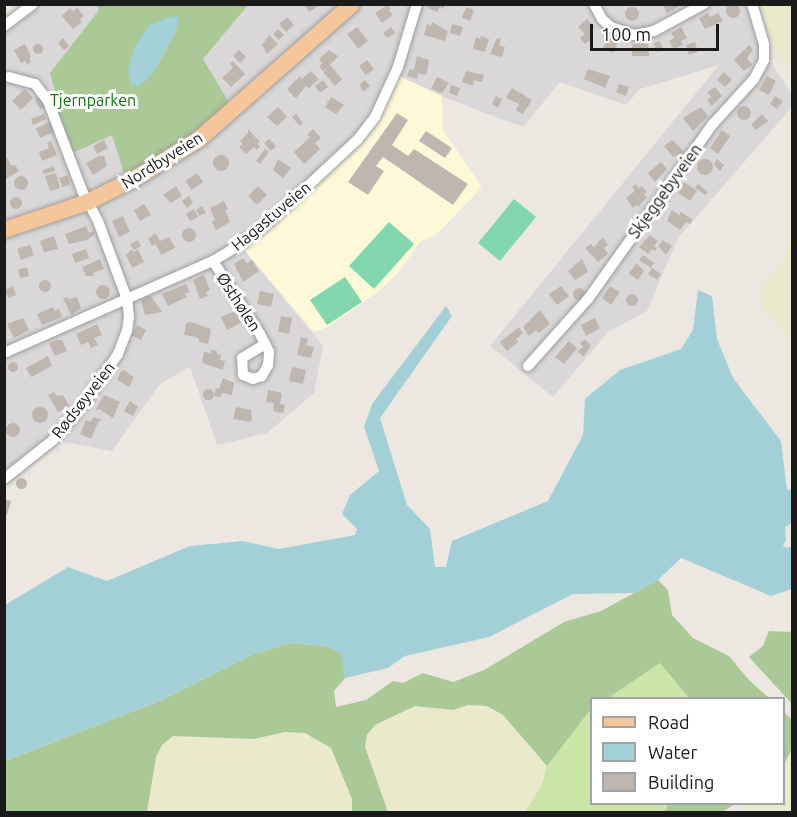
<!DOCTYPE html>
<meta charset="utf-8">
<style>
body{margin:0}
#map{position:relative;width:797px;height:817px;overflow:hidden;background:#ece7e0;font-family:Ubuntu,sans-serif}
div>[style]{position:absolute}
.residential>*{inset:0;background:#d9d7d8}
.education>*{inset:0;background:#fdf9d8}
.farmland>*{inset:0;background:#eae9cc}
.grass>*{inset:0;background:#cbe4a8}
.forest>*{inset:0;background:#aac997}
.pitch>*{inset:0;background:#82d7ae}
.water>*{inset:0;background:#a3d0d7}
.building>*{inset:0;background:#c0b6b0}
.round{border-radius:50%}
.roads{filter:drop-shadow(0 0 2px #9e9e9e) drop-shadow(0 0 2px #9e9e9e)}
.minor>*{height:10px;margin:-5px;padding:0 5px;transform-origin:5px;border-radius:5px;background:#fff}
.primary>*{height:16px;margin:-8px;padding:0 8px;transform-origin:8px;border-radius:8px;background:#f6c69b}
span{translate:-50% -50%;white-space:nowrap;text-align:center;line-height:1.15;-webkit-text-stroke:6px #fff;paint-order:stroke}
.park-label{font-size:16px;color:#127011}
.street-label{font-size:16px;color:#1a1a1a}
.frame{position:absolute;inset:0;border:6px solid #1a1a1a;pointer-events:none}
.legend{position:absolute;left:590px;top:697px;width:195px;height:108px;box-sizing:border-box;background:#fff;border:2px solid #a3a3a3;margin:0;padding:8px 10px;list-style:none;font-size:18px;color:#1a1a1a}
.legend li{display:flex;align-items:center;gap:12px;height:30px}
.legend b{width:30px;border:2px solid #a3a3a3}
.scale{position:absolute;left:590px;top:24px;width:129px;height:27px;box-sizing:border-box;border:3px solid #1a1a1a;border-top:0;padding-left:8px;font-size:18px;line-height:21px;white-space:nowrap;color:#1a1a1a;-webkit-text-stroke:4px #fff;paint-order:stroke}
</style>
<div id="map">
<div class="residential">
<div style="clip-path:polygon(18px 5px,748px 5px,761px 48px,792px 94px,792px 107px,678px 238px,647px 311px,608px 332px,553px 397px,490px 346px,719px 65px,640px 89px,626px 105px,560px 82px,523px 127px,435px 94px,395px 74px,375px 117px,240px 245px,323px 346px,314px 393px,267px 433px,217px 445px,190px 367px,160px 384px,112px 451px,53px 440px,5px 479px,4px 31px,26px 15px)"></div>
</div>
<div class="education">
<div style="clip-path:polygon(395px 74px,442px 96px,443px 130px,482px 187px,436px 235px,420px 242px,398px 273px,380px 290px,330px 326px,314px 332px,240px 245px,358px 139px)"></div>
</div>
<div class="farmland">
<div style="clip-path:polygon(758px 5px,792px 5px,792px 68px,780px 61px)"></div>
<div style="clip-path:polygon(792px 235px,792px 344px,762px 306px,761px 288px,781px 264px)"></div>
<div style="clip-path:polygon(468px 705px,487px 706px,503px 715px,547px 766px,542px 784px,525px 812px,388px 812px,365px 747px,367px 735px,375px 725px,415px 706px,453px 710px)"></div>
<div style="clip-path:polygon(285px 732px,305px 733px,331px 748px,352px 799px,352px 812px,147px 812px,156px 757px,162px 745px,173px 736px,254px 739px)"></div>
<div style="clip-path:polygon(792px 749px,792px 812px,741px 812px,745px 804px,784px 804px,784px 764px)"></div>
</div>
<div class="grass">
<div style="clip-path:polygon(660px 663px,689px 698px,608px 698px)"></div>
<div style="clip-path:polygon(591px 709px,592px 804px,669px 804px,664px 812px,525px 812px,542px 784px,547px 766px)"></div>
</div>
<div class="forest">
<div style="clip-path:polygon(evenodd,96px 5px,248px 5px,203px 59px,231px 106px,190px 139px,126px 180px,112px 135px,68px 155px,48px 101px,55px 92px,50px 73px,99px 10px,96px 5px,176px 31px,157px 67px,128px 70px,176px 31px)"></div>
<div style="clip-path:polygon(658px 580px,668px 590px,672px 615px,693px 638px,729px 656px,749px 680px,769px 698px,689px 698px,660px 663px,608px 698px,592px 698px,591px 709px,547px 766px,503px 715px,487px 706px,468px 705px,453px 710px,415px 706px,375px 725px,367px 735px,365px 747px,388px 812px,352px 812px,352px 799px,331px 748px,305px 733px,285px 732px,254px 739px,173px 736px,162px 745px,156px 757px,147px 812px,5px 812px,5px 761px,162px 700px,253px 654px,291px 643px,326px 646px,342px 654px,345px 678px,334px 691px,336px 707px,366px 700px,393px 681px,403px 683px,423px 673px,453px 682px,484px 670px,564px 622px,601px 611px)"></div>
<div style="clip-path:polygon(769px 631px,792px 632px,792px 704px,749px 657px,763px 646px)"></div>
<div style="clip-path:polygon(784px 712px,792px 720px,792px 749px,784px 764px)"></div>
<div style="clip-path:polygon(669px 804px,735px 804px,722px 812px,664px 812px)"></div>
</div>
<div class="pitch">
<div style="clip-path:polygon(514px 199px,536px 217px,500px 261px,478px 243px)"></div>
<div style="clip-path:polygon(389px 222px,414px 244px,374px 289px,349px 266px)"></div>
<div style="clip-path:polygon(345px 277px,362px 302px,327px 325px,310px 300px)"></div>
</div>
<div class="water">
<div style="clip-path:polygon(179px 16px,176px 31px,157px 67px,144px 83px,137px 86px,131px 85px,128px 70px,135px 47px,149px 25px,170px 17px)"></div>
<div style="clip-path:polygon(698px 290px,712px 296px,717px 339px,733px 378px,781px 441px,787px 490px,792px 490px,792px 523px,785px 527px,786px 541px,783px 545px,786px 548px,792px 546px,792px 589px,771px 596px,681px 558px,658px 580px,635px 593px,573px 594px,489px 637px,405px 656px,388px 668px,345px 678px,341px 654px,326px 646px,291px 643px,253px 654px,162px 700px,5px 761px,5px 605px,68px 567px,107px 581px,190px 546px,243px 541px,279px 549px,355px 535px,357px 529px,342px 514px,350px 495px,379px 471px,364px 427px,372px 404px,446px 306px,452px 316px,380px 418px,407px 505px,430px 529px,435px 567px,446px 567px,452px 541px,548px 501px,583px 435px,585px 399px,620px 370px,681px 349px,693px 330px)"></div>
</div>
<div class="building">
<div class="round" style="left:726px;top:4px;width:14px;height:14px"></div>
<div style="clip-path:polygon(428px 4px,445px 4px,444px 9px,439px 7px,438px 12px,427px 8px)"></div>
<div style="clip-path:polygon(662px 4px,677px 4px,678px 7px,667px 13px)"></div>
<div style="clip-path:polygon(304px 5px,317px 5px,318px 6px,309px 12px)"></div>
<div style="clip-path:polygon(387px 5px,391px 8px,389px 10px,393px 15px,382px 23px,375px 13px)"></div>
<div class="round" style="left:625px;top:7px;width:14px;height:14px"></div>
<div style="clip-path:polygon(466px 7px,474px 10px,470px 21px,462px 18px)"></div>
<div style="clip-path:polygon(70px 8px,73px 11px,77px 8px,84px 16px,80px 19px,82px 22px,73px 29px,62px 16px)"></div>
<div style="clip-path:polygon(708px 13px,710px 17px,718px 13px,723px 21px,705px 29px,699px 18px)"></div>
<div style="clip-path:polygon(287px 17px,294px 25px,286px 32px,279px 24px)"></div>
<div style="clip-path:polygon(587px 19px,595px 27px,589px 32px,593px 38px,585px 44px,580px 38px,585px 34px,578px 27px)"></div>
<div style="clip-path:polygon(432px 22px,448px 31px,445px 41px,424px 35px,427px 24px,431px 26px)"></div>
<div style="clip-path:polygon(452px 24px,463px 27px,460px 36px,450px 33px)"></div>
<div style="clip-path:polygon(357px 27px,368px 41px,358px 49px,347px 34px)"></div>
<div style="clip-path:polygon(391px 27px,395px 33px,387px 38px,383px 33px)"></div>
<div style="clip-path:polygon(681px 27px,687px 38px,681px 41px,683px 45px,674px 49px,669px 41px,674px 38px,671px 33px)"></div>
<div style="clip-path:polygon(278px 29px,284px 35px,279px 40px,273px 34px)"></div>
<div style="clip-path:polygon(269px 35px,278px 44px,267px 54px,262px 45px)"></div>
<div style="clip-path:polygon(481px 36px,489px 39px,485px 52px,473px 49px,476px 37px,480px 39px)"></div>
<div style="clip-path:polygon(608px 37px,618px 43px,613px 53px,603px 48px)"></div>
<div style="clip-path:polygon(63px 38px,69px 46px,64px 50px,58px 43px)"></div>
<div style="clip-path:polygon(497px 38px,501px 39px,499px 45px,505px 47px,502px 57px,490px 54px)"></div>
<div style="clip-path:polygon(660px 41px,663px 50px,657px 52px,654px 43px)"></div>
<div style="clip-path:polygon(695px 42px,698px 52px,689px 55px,686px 45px)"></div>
<div style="clip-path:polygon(643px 43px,648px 44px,649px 56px,632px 56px,632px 45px)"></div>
<div style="clip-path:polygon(25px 44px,31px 57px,29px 58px,31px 62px,27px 65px,25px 61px,21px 63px,14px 50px)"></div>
<div class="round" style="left:33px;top:44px;width:10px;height:10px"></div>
<div style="clip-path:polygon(749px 45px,753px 50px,747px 58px,752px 65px,744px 71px,734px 60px)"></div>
<div style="clip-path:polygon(239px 50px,246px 57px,240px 63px,233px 56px)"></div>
<div style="clip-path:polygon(329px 50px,338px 56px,330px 65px,342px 79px,335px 86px,323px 72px,327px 67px,323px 71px,319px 66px,322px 63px,319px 59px)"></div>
<div style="clip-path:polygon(417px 56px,429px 60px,427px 73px,425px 75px,418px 73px,417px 79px,407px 76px,410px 69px,414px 70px)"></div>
<div style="clip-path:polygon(367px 60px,374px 69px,366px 75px,359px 66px)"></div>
<div style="clip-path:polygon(233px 61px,245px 74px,231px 87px,222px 78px,233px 68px,230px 64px)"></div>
<div style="clip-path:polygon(588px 69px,610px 76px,605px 88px,584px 79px)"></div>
<div style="clip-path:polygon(311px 71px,319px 79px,309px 88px,306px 86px,297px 97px,294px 97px,287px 89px,300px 76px,302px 79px)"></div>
<div style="clip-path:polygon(466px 71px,484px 75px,482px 82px,474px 80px,473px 86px,462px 82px)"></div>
<div style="clip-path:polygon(724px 72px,732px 80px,725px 87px,717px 80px)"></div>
<div style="clip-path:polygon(767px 76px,776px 81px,769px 95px,759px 90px)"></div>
<div style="clip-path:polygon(437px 77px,449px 83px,442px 93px,431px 89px)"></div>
<div style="clip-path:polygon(323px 80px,328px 87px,320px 93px,315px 86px)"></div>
<div style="clip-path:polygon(365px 80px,370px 86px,363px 92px,360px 84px)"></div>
<div style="clip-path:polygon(619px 84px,629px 87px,626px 96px,616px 92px)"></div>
<div style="clip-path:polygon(451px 85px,460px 88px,457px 96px,449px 93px)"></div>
<div style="clip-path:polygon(715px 87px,722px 96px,712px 106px,707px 100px,711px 97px,707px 92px)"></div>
<div style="clip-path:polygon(512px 88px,532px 100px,523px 114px,516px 110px,519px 104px,506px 98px)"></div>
<div style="clip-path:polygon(25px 89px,33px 98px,21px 110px,12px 101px)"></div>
<div style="clip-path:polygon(40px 95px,47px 106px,40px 109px,35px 99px)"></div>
<div style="clip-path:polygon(496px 96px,502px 99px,498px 108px,492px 104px)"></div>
<div style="clip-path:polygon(775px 96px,783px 101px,777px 109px,770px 104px)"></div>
<div style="clip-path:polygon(331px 97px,344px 105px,336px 114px,325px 107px)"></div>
<div class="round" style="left:737px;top:106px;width:14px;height:14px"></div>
<div style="clip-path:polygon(278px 107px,287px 117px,277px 126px,267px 117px)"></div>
<div style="clip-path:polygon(701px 107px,708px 116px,693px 131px,683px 118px)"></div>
<div style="clip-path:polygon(397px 113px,408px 120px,392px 145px,408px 156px,414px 149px,468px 184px,453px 205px,383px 157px,376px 166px,384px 171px,368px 195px,348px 182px)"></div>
<div style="clip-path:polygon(44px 114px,46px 119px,33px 125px,31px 119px)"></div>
<div style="clip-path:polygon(296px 114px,303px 123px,300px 126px,292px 117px)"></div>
<div style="clip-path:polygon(762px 114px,768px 121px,756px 130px,751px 125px)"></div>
<div style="clip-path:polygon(50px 122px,54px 132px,40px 138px,36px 128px)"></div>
<div style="clip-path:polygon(248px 129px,260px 142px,257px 144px,260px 147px,257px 150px,254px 147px,246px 154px,239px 147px,243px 144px,240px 141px,248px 133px)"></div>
<div style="clip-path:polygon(313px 129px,321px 138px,315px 143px,320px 149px,304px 164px,294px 152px,310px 137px,307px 135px)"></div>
<div style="clip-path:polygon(722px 130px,730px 136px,718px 154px,710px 148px)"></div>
<div style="clip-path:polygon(426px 131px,452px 148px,445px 158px,419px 141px)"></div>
<div style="clip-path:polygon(269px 139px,276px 146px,271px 151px,264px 143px)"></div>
<div style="clip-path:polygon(104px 140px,108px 148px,97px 154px,93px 146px)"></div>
<div style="clip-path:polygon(672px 140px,685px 152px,673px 157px,664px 146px)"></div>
<div style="clip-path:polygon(51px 141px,57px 155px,42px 161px,39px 152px,49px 148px,47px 143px)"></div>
<div style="clip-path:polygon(265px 149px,269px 152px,260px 164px,256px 161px)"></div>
<div class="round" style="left:213px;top:155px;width:16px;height:16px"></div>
<div style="clip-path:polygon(99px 156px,104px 156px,107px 166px,93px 175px,86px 163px)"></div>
<div style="clip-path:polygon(7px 158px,11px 165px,16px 166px,19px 171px,6px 179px,4px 159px)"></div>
<div style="clip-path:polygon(278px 159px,291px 168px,283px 178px,273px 170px)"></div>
<div style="clip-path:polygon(717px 159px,724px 165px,720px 171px,714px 164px)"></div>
<div class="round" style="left:697px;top:159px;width:16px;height:16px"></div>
<div style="clip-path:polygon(661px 162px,667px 169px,655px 182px,648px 173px)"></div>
<div style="clip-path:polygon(53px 166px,55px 171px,44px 174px,42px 171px)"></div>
<div style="clip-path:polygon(56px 173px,60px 188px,50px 191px,45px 176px)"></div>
<div style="clip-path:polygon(197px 173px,203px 182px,192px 190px,185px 181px)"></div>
<div style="clip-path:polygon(68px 175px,70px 185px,62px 187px,59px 178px)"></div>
<div class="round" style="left:14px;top:176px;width:14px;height:14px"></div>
<div style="clip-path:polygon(684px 182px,697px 191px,690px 201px,677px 192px)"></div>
<div style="clip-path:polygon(636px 184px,639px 188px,642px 186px,647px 192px,644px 194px,647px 197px,638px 207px,636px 205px,633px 208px,626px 198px,635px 191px,632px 187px)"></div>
<div style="clip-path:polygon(698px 184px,708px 192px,706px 195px,695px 188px)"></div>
<div style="clip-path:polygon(176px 186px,182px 196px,171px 203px,163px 195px)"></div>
<div style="clip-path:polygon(258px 186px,267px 195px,257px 205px,248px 196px)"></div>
<div style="clip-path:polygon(189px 196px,193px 203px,187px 208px,182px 201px)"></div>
<div class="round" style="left:10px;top:197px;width:12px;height:12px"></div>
<div style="clip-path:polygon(224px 201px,228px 209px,225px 210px,230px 222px,216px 230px,212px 222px,215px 220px,210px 208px)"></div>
<div style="clip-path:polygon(144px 204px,151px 215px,140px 221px,134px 210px)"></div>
<div style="clip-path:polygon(202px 206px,206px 213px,199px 216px,196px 210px)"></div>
<div style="clip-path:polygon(194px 209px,198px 217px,190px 221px,186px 214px)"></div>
<div style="clip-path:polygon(672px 210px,679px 215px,681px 212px,693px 220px,690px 224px,686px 222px,680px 230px,667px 221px)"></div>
<div style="clip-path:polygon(123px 216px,130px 232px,119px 237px,112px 221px)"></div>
<div style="clip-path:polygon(86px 226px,89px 233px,94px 231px,95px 234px,87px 240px,69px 244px,65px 234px)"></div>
<div class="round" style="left:182px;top:228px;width:14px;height:14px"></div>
<div style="clip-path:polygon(154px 234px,156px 234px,160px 241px,169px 237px,175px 248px,161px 255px,156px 244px,152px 246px,148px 239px)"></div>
<div style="clip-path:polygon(650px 235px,658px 241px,654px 246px,657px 248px,655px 251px,652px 249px,648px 254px,639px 247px)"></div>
<div style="clip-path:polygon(54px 236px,58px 249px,44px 252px,40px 241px)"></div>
<div style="clip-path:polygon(603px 237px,608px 245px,604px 248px,608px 254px,598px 262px,585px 248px,591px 244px,594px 247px)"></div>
<div style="clip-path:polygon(138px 240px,141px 246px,134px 250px,130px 244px)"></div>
<div style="clip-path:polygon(663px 240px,672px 246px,666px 255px,658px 246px)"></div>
<div style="clip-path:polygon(30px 245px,34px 255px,21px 260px,17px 249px)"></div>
<div style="clip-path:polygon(86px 249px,89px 258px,75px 263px,72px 254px)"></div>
<div style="clip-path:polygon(132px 249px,133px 252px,138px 249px,144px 262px,132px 268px,126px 255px)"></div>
<div style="clip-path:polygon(643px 255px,654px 263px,651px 268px,639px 260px)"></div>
<div style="clip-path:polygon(243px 258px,247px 263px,252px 260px,259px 271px,243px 282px,234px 264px)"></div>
<div style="clip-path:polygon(100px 259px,104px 269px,93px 273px,94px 276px,86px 276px,82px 267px)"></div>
<div style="clip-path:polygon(582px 259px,588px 272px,575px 280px,568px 271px)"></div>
<div style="clip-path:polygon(636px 263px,644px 271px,638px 280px,629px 274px)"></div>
<div style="clip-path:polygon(27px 267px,29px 276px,20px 278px,18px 270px)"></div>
<div style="clip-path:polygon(652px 268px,661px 274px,657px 280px,648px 274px)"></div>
<div style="clip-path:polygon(204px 275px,210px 290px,206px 292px,208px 296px,200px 299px,193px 280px)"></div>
<div class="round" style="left:39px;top:280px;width:12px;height:12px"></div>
<div style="clip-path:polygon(186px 284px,190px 292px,185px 294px,187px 297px,168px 306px,162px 294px)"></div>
<div class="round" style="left:96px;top:285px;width:14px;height:14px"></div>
<div style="clip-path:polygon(13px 286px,16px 295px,8px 298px,5px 290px)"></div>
<div style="clip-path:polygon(561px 286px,569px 296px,557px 305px,549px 294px)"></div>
<div style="clip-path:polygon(610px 286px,620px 292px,611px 305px,602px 298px)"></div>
<div class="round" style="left:573px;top:288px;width:12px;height:12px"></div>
<div style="clip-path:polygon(260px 291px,274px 294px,271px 307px,257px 304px)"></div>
<div class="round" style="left:626px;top:294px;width:12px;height:12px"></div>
<div style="clip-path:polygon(150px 295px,162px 312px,145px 315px,141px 300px)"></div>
<div style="clip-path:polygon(67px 297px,68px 299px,77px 297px,81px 308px,71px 315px,63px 298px)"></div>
<div style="clip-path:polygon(53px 307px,55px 311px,59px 309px,62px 317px,42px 325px,37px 314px)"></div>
<div style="clip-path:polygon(540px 310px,550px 324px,539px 333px,536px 330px,529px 336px,523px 327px)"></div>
<div style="clip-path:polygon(235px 311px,241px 323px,227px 330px,221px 317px)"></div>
<div style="clip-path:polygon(281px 316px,292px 318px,289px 334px,278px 332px)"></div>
<div style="clip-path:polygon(23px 318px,29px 330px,14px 338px,7px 324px)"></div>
<div style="clip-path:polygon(595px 318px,600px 328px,586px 336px,581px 325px)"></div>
<div style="clip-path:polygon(191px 322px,211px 329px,208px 344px,199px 342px,199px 339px,196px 337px,184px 335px,186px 323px)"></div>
<div style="clip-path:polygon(97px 324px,102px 335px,94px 338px,98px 345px,91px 348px,88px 342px,81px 345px,76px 334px)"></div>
<div style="clip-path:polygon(137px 325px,146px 330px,141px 340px,131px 335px)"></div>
<div style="clip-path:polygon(519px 327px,523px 333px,516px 339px,518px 342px,507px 351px,500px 342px)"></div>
<div style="clip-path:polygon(301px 337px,308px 339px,306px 345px,314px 347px,311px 358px,297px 355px)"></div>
<div style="clip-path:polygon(585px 339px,591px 346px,583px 357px,578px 351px,583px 347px,580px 343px)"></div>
<div style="clip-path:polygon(57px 340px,62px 340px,67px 351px,55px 356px,49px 343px)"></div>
<div style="clip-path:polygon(569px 341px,577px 348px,564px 364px,555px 357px)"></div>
<div style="clip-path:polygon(211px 350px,217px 351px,217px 354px,221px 355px,220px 360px,225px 361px,223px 370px,202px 363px,204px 352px,211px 353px)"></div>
<div style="clip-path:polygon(48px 356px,52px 366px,31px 377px,26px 368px)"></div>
<div class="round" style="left:8px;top:362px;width:10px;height:10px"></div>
<div style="clip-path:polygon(292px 367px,306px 370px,303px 384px,289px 381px)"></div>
<div style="clip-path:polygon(124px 370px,134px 377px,129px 387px,117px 380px,121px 371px)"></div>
<div style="clip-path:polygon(223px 378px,234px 383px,232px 395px,222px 393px,221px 397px,214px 396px,216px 388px,219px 389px)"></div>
<div class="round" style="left:202.5px;top:388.5px;width:11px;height:11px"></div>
<div style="clip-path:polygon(268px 390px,282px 393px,280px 404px,285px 405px,283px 413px,273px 411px,274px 403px,266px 402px)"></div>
<div style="clip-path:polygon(54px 392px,57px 396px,63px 395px,69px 406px,58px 412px,48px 395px)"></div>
<div style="clip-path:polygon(104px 395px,120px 402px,113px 418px,99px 409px,95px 411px)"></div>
<div style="clip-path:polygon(130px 401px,138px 407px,133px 416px,124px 411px)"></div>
<div style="clip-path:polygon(236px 407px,251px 410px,252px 420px,249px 422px,233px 419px)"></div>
<div class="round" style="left:32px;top:407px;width:16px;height:16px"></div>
<div style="clip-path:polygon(94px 417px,102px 420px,98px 422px,91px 439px,80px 434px,86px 420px,90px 422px)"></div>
<div class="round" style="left:6px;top:423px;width:14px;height:14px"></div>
<div class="round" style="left:15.5px;top:477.5px;width:11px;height:11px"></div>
<div style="clip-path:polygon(4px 499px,11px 501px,7px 515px,4px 514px)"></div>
</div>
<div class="roads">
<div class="minor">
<div style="left:594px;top:4px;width:17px;rotate:62deg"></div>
<div style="left:602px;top:19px;width:12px;rotate:42deg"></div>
<div style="left:611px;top:27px;width:24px;rotate:19deg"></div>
<div style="left:634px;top:35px;width:20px;rotate:-11deg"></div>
<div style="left:654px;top:31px;width:57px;rotate:-28.4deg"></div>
<div style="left:4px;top:26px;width:36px;rotate:-37deg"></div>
<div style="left:213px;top:261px;width:87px;rotate:57.2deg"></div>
<div style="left:260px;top:334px;width:20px;rotate:63deg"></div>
<div style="left:269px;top:352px;width:13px;rotate:94deg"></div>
<div style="left:268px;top:365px;width:13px;rotate:119deg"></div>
<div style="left:262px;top:376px;width:9px;rotate:162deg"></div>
<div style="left:253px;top:379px;width:11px;rotate:-158deg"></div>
<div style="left:243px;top:375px;width:17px;rotate:-93deg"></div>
<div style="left:242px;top:358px;width:27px;rotate:-31deg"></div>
<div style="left:4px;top:353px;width:228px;rotate:-23.8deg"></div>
<div style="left:213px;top:261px;width:31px;rotate:-31deg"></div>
<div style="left:240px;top:245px;width:36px;rotate:-38deg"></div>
<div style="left:268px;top:223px;width:123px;rotate:-43deg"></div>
<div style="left:358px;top:139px;width:28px;rotate:-52deg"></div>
<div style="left:375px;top:117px;width:55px;rotate:-65.3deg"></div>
<div style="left:398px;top:67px;width:66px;rotate:-73.2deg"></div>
<div style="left:528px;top:366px;width:90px;rotate:-48.2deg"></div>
<div style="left:588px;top:299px;width:215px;rotate:-54.5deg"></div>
<div style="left:713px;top:124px;width:61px;rotate:-47.7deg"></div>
<div style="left:754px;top:79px;width:21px;rotate:-62deg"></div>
<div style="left:764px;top:60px;width:16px;rotate:-90deg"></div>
<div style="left:764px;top:44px;width:42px;rotate:-106.7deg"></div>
<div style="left:4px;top:479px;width:63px;rotate:-38.5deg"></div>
<div style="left:53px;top:440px;width:46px;rotate:-49.4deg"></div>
<div style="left:83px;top:405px;width:62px;rotate:-55.5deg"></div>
<div style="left:118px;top:354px;width:25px;rotate:-69deg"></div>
<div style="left:127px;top:331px;width:14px;rotate:-82deg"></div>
<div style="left:129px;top:317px;width:18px;rotate:-96deg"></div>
<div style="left:127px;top:299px;width:83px;rotate:-110.4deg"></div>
<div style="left:98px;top:221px;width:32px;rotate:-118deg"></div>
<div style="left:83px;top:193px;width:98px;rotate:-110.8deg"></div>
<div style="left:48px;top:101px;width:21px;rotate:-127deg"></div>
<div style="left:35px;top:84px;width:27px;rotate:-165deg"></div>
</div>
<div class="primary">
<div style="left:4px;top:230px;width:89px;rotate:-18.4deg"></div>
<div style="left:88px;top:202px;width:51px;rotate:-26.6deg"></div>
<div style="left:134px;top:179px;width:75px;rotate:-31.4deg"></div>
<div style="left:198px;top:140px;width:205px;rotate:-41.4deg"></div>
</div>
</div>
<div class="park-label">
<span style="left:93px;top:100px">Tjernparken</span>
</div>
<div class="street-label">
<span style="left:162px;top:160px;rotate:-32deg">Nordbyveien</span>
<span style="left:665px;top:191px;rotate:-54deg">Skjeggebyveien</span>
<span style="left:271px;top:216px;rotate:-40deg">Hagastuveien</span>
<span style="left:239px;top:302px;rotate:57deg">Østhølen</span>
<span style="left:83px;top:400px;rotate:-52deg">Rødsøyveien</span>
</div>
<div class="frame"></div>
<ul class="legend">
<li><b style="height:8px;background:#f6c69b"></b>Road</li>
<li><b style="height:16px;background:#a3d0d7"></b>Water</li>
<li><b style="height:16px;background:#c0b6b0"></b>Building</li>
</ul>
<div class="scale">100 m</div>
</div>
